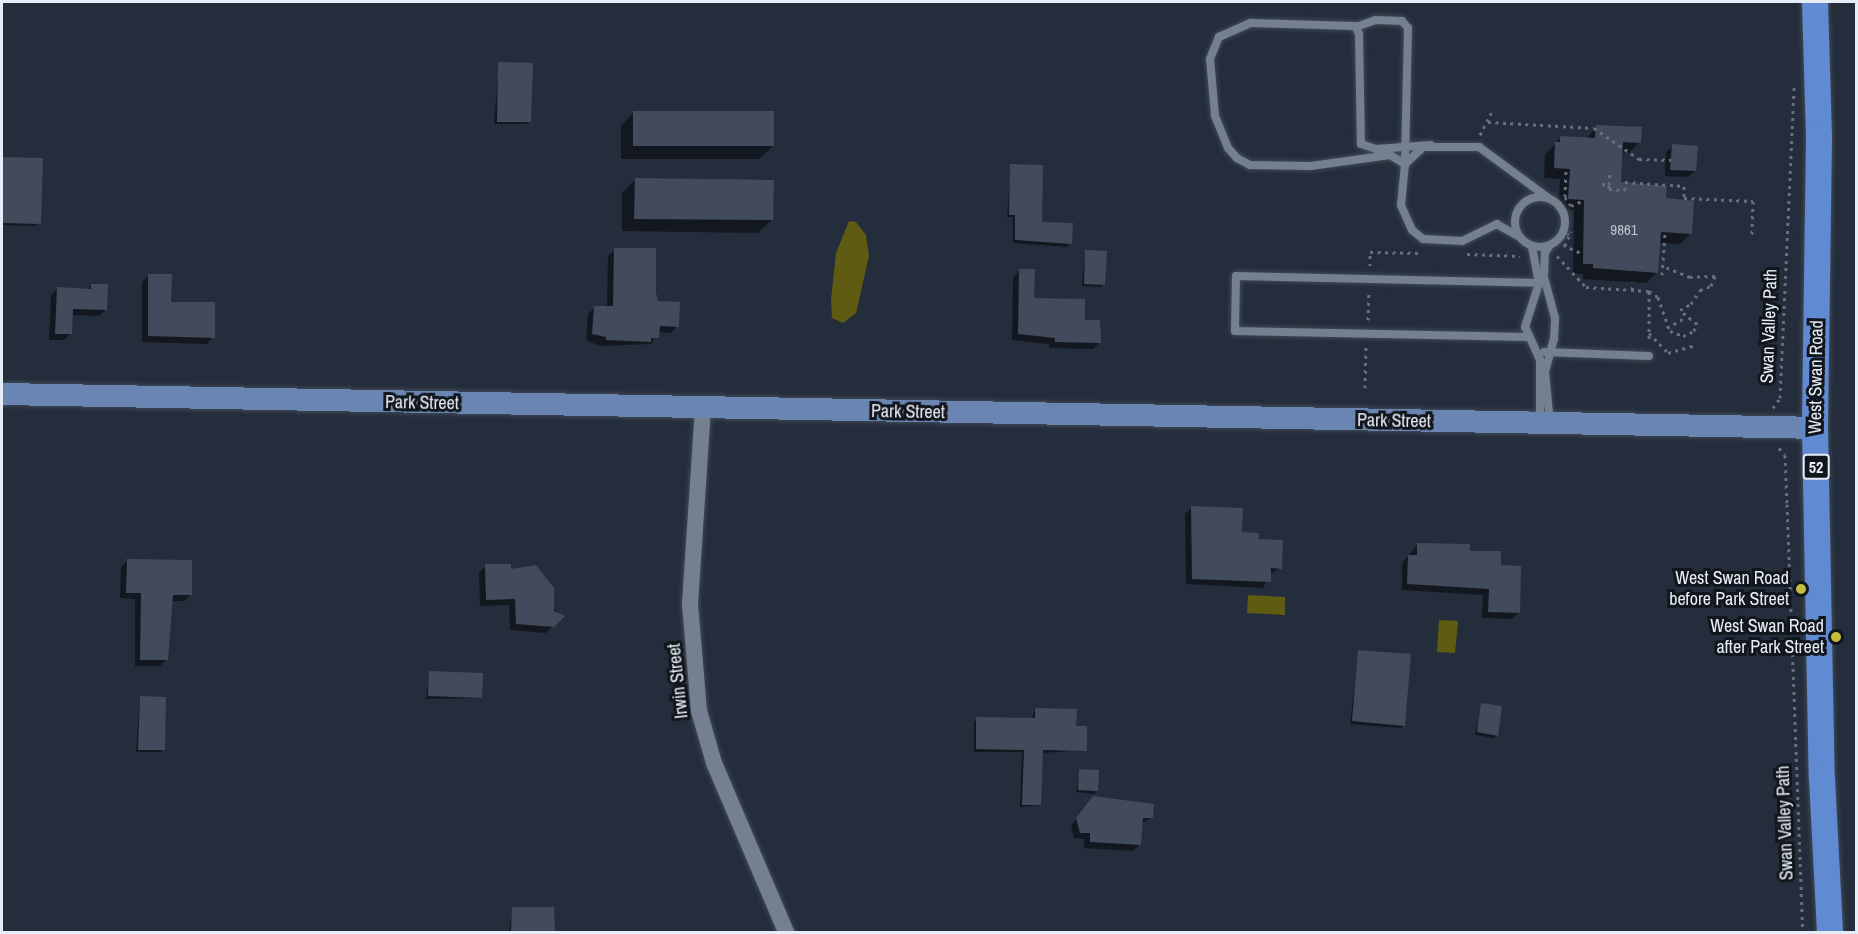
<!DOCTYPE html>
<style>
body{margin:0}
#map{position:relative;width:1858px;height:934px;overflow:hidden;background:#242d3c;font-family:"Archivo Narrow",sans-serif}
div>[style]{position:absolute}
.water>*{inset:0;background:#5f5b12}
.shadow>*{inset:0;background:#0007}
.building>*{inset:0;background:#424b5b}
.path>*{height:3px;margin-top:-1.5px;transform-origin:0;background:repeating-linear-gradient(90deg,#676f7c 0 3px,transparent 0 7.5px)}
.roads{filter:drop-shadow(0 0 2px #414955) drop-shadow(0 0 2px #414955)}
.lane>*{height:8px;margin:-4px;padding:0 4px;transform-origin:4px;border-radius:4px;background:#747f90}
.lane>.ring{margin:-4px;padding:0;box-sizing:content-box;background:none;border:8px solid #747f90;border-radius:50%}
.street>*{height:16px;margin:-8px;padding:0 8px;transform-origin:8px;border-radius:8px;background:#747f90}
.secondary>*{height:22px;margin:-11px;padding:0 11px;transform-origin:11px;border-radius:11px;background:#6a85b1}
.primary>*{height:26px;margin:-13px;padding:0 13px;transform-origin:13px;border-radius:13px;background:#608ad2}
.dots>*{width:16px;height:16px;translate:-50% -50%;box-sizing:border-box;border:3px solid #11151c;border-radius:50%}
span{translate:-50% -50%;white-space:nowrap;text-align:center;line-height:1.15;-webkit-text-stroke:6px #11151c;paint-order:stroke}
.number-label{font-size:15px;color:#bec4cf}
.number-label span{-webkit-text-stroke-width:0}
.shield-label span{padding:2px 4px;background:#11151c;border:2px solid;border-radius:4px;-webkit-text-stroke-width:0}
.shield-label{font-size:16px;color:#e7edf6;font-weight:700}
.street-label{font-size:18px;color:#e7edf6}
.poi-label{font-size:18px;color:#e7edf6}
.right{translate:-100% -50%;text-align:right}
.frame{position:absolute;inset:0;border:3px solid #e7edf6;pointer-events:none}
</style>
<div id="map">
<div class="water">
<div style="clip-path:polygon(849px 221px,856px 222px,866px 235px,869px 256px,856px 313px,843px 323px,832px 318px,831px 300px,836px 253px)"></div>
<div style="clip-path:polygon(1248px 595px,1285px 597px,1285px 615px,1247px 613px)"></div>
<div style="clip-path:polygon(1439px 620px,1458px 621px,1455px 653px,1437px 652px)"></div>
</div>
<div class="shadow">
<div style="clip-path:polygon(499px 64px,530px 122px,527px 124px,494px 124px)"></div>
<div style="clip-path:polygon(634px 112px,773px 146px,759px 159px,621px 159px,621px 126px)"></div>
<div style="clip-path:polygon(1597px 126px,1639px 142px,1629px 153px,1621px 153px,1619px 184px,1664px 200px,1690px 234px,1680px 244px,1659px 243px,1657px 272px,1646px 283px,1583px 279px,1583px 274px,1573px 274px,1574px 210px,1558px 209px,1560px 179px,1544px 178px,1545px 155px,1561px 137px,1586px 139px)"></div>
<div style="clip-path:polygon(1673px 146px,1695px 171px,1688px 177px,1665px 176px,1666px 152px)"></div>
<div style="clip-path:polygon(2px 159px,41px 160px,36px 226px,2px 225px)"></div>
<div style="clip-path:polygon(1011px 165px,1040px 223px,1070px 244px,1067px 247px,1013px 243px,1013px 217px,1007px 217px)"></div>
<div style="clip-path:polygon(635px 180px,772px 220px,758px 233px,622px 231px,622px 193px)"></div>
<div style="clip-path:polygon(615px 250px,677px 326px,671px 333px,658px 332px,651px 344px,600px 346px,586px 340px,588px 314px,594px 308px,607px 308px,608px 256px)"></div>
<div style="clip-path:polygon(1085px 252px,1104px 284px,1101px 287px,1082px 286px)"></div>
<div style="clip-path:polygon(1020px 270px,1033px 299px,1083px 322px,1099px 343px,1093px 349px,1049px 348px,1049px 344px,1012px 340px,1013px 277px)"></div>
<div style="clip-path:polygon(149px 275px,170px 304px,213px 337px,207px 344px,142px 342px,142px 282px)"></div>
<div style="clip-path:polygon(92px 285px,105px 310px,99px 316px,71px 315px,70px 334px,64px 340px,49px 340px,51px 295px,57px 289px,87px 290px)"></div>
<div style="clip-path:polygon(1191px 508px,1257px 541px,1280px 568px,1270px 574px,1263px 588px,1186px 584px,1185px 514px)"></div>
<div style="clip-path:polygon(1418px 544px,1468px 552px,1500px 567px,1519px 613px,1512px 619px,1482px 618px,1483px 595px,1402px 590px,1402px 563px)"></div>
<div style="clip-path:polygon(127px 561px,190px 595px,184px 601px,171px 601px,167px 659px,160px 666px,135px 666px,135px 599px,120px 598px,121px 567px)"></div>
<div style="clip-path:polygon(486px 566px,509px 570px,562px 616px,546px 633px,510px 630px,509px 605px,480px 606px,479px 572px)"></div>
<div style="clip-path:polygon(1359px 651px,1404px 725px,1401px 728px,1350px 724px)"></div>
<div style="clip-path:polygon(430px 673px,481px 698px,426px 699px)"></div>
<div style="clip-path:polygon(140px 698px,163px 750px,161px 752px,136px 752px)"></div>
<div style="clip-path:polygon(1482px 705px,1496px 735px,1494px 738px,1475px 735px)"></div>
<div style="clip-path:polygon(1035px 709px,1075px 727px,1085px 750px,1042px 753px,1040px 805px,1020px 807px,1022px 752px,974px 752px,974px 721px,1032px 719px)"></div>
<div style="clip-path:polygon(1080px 770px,1096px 791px,1094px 794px,1076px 792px)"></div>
<div style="clip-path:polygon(1087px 804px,1152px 817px,1141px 824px,1140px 844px,1133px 851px,1084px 848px,1084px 839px,1074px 838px,1071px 826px)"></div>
<div style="clip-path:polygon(513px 908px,553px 932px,509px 932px)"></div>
</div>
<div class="building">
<div style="clip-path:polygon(498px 62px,533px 63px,531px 122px,497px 122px)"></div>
<div style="clip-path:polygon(633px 111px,774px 111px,774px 146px,633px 146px)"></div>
<div style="clip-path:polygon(1596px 125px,1642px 127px,1641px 143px,1623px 142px,1621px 182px,1667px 186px,1666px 198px,1694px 201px,1692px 234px,1661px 232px,1658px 273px,1593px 268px,1593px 264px,1583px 264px,1584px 200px,1568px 199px,1570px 169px,1554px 168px,1555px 142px,1560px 142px,1560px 136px,1595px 138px)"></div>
<div style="clip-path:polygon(1672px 144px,1698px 146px,1696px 171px,1670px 170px)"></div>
<div style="clip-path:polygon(2px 157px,43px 158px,41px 224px,2px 223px)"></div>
<div style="clip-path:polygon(1010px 164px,1043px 165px,1042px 222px,1073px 223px,1072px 244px,1015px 240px,1015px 215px,1009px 215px)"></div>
<div style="clip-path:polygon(635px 178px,774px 180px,773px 220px,634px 219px)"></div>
<div style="clip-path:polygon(614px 248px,656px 248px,656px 293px,658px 301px,680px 302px,679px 327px,660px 326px,659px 338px,651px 338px,651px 342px,606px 340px,606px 337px,592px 334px,594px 306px,613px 306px)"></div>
<div style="clip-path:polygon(1085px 250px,1107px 251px,1105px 285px,1084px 284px)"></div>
<div style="clip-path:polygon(1019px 269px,1035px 269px,1034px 298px,1085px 299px,1085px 320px,1100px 320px,1101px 343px,1055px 342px,1055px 338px,1018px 334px)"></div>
<div style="clip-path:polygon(148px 274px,172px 274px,171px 302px,215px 302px,215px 338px,148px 336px)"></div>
<div style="clip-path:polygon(91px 284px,108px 284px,107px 310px,73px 309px,72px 334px,55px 334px,57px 287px,91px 289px)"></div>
<div style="clip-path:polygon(1191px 506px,1243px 508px,1242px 532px,1259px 533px,1258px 539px,1283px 540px,1282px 569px,1271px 568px,1271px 582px,1192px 579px)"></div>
<div style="clip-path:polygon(1417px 543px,1470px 544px,1470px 551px,1501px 551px,1501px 565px,1521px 566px,1520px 613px,1488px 612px,1489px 589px,1407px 584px,1408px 555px,1417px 555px)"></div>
<div style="clip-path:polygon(127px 559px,192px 560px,192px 595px,173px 595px,168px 660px,140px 660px,141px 593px,126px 593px)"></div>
<div style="clip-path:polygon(485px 564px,511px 564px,511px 569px,536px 565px,554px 588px,554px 611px,565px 616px,554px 627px,516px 624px,515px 599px,486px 600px)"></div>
<div style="clip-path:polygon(1358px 650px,1411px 654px,1405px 726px,1352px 721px)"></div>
<div style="clip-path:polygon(429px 671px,483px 673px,482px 698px,428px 696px)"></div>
<div style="clip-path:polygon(140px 696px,166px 697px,165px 750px,138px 750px)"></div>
<div style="clip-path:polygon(1481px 703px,1502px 706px,1498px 736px,1477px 732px)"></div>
<div style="clip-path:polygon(1035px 708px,1077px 709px,1076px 726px,1087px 726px,1087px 751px,1043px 750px,1041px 805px,1022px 805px,1024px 750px,976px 749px,976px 717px,1035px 718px)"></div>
<div style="clip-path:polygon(1079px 769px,1099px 770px,1098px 791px,1078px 790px)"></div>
<div style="clip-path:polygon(1093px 796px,1154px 804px,1153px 818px,1143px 818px,1141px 845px,1090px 842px,1090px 833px,1080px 833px,1076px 818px)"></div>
<div style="clip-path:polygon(512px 907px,554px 907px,555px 933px,511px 933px)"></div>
</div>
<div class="path">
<div style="left:1488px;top:122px;width:106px;rotate:3.2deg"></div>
<div style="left:1594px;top:128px;width:55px;rotate:34.6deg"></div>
<div style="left:1639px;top:159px;width:32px;rotate:2deg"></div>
<div style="left:1480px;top:135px;width:25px;rotate:-63deg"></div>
<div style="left:1602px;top:184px;width:7px;rotate:8deg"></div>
<div style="left:1609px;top:185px;width:14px;rotate:-86deg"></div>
<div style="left:1609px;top:185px;width:4px;rotate:90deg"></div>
<div style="left:1609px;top:189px;width:16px;rotate:4deg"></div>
<div style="left:1625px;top:190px;width:8px;rotate:-90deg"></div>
<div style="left:1625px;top:182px;width:59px;rotate:3.9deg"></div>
<div style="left:1684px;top:186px;width:12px;rotate:90deg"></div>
<div style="left:1684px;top:198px;width:69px;rotate:2.5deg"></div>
<div style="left:1753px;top:201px;width:35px;rotate:92deg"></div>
<div style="left:1565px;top:197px;width:11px;rotate:56deg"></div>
<div style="left:1571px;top:206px;width:14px;rotate:-25deg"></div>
<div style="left:1559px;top:203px;width:8px;rotate:-45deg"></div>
<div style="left:1565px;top:197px;width:28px;rotate:-88deg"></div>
<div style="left:1561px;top:240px;width:13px;rotate:-42deg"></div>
<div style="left:1563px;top:245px;width:20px;rotate:24deg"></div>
<div style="left:1565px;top:246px;width:16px;rotate:-68deg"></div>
<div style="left:1467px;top:254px;width:53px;rotate:2.2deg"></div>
<div style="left:1557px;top:256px;width:42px;rotate:46.9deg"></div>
<div style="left:1586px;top:287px;width:63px;rotate:3.6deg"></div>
<div style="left:1649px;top:291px;width:52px;rotate:90deg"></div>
<div style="left:1370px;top:266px;width:14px;rotate:-90deg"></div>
<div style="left:1370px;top:252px;width:51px;rotate:1.1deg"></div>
<div style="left:1662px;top:275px;width:42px;rotate:-85.9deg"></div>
<div style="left:1632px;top:290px;width:8px;rotate:-83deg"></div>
<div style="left:1649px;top:291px;width:11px;rotate:34deg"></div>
<div style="left:1658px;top:297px;width:36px;rotate:71deg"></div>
<div style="left:1670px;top:331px;width:14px;rotate:21deg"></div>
<div style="left:1683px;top:336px;width:12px;rotate:-24deg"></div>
<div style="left:1694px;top:331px;width:8px;rotate:-67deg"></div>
<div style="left:1697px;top:324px;width:22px;rotate:-141deg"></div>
<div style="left:1680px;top:310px;width:13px;rotate:-29deg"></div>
<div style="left:1691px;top:304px;width:17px;rotate:-57deg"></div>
<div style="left:1700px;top:290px;width:12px;rotate:-20deg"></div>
<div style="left:1711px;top:286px;width:11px;rotate:-68deg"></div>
<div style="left:1715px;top:276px;width:25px;rotate:178deg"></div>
<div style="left:1690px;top:277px;width:29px;rotate:-158deg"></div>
<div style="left:1368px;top:320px;width:29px;rotate:-88deg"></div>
<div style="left:1667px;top:328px;width:20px;rotate:-30deg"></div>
<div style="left:1649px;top:333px;width:28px;rotate:46deg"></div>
<div style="left:1668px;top:353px;width:29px;rotate:-16deg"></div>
<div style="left:1365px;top:388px;width:43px;rotate:-88.7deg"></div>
<div style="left:1773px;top:408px;width:12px;rotate:-55deg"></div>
<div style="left:1780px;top:398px;width:313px;rotate:-87.4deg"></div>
<div style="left:1779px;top:448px;width:9px;rotate:49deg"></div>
<div style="left:1785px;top:455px;width:49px;rotate:87.7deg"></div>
<div style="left:1787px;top:504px;width:428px;rotate:87.9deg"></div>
</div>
<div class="roads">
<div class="lane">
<div style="left:1356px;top:27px;width:20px;rotate:-20deg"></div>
<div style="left:1375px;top:20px;width:27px;rotate:2deg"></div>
<div style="left:1402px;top:21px;width:9px;rotate:49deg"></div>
<div style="left:1408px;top:28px;width:136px;rotate:91.3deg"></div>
<div style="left:1405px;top:164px;width:17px;rotate:-149deg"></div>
<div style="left:1390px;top:155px;width:80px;rotate:172.1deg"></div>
<div style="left:1311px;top:166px;width:61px;rotate:-179.1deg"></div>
<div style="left:1250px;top:165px;width:15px;rotate:-152deg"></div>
<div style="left:1237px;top:158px;width:13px;rotate:-132deg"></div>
<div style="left:1228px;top:148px;width:35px;rotate:-112deg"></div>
<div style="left:1215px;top:115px;width:56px;rotate:-95.1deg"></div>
<div style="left:1210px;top:59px;width:24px;rotate:-68deg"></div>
<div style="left:1219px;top:37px;width:35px;rotate:-24deg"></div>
<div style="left:1251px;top:23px;width:104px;rotate:1.7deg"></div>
<div style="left:1355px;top:26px;width:9px;rotate:63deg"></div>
<div style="left:1359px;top:34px;width:110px;rotate:89deg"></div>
<div style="left:1361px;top:144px;width:16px;rotate:18deg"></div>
<div style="left:1376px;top:149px;width:55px;rotate:-4.2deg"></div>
<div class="ring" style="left:1515px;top:197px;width:42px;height:42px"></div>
<div style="left:1520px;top:237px;width:26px;rotate:-151deg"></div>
<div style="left:1497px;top:224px;width:39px;rotate:154deg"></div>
<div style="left:1462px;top:241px;width:39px;rotate:-177deg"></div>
<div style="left:1423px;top:239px;width:14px;rotate:-141deg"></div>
<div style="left:1412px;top:230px;width:27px;rotate:-114deg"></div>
<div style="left:1401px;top:205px;width:41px;rotate:-84.4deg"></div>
<div style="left:1405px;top:164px;width:25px;rotate:-43deg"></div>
<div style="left:1423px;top:147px;width:56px"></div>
<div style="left:1479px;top:147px;width:84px;rotate:36.3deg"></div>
<div style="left:1527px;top:337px;width:292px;rotate:-178.8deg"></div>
<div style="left:1235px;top:331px;width:55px;rotate:-89deg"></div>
<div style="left:1236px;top:276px;width:303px;rotate:1.3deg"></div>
<div style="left:1539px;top:283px;width:38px;rotate:-101deg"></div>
<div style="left:1544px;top:352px;width:105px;rotate:2.2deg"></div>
<div style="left:1540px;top:423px;width:63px;rotate:-90deg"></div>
<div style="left:1540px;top:360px;width:36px;rotate:-114deg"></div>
<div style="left:1525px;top:327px;width:46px;rotate:-72.3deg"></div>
<div style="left:1539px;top:283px;width:5px"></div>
<div style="left:1550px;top:423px;width:51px;rotate:-95.6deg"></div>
<div style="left:1545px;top:372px;width:34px;rotate:-75deg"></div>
<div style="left:1554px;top:339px;width:21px;rotate:-87deg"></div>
<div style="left:1555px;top:318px;width:42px;rotate:-105deg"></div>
<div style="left:1544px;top:277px;width:24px;rotate:-88deg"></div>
<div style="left:1545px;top:253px;width:9px;rotate:-58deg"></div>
</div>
<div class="street">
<div style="left:703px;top:408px;width:196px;rotate:93.8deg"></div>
<div style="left:690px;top:604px;width:107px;rotate:85.2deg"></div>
<div style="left:699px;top:711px;width:54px;rotate:73.9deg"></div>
<div style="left:714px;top:763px;width:184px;rotate:66.9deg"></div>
</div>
<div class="secondary">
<div style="left:2px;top:394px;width:1813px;rotate:1.07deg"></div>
</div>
<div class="primary">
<div style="left:1815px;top:2px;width:136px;rotate:88.3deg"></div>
<div style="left:1819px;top:138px;width:290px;rotate:90.8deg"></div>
<div style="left:1815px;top:428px;width:351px;rotate:88.9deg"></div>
<div style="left:1822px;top:779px;width:153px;rotate:87deg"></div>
</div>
</div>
<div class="dots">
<div style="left:1801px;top:589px;background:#c3bd3f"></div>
<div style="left:1836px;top:637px;background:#c3bd3f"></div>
</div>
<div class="number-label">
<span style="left:1624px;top:230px">9861</span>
</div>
<div class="shield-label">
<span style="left:1816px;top:467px">52</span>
</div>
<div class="street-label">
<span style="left:1769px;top:326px;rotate:-88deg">Swan Valley Path</span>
<span style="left:1816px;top:377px;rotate:-89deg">West Swan Road</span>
<span style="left:422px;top:403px;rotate:1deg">Park Street</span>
<span style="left:908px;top:412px;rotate:1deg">Park Street</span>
<span style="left:1394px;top:421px;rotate:1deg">Park Street</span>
<span style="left:678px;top:681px;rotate:-96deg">Irwin Street</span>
<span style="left:1785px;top:823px;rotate:-92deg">Swan Valley Path</span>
</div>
<div class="poi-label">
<span class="right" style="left:1789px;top:589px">West Swan Road<br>before Park Street</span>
<span class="right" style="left:1824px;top:637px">West Swan Road<br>after Park Street</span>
</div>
<div class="frame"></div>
</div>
